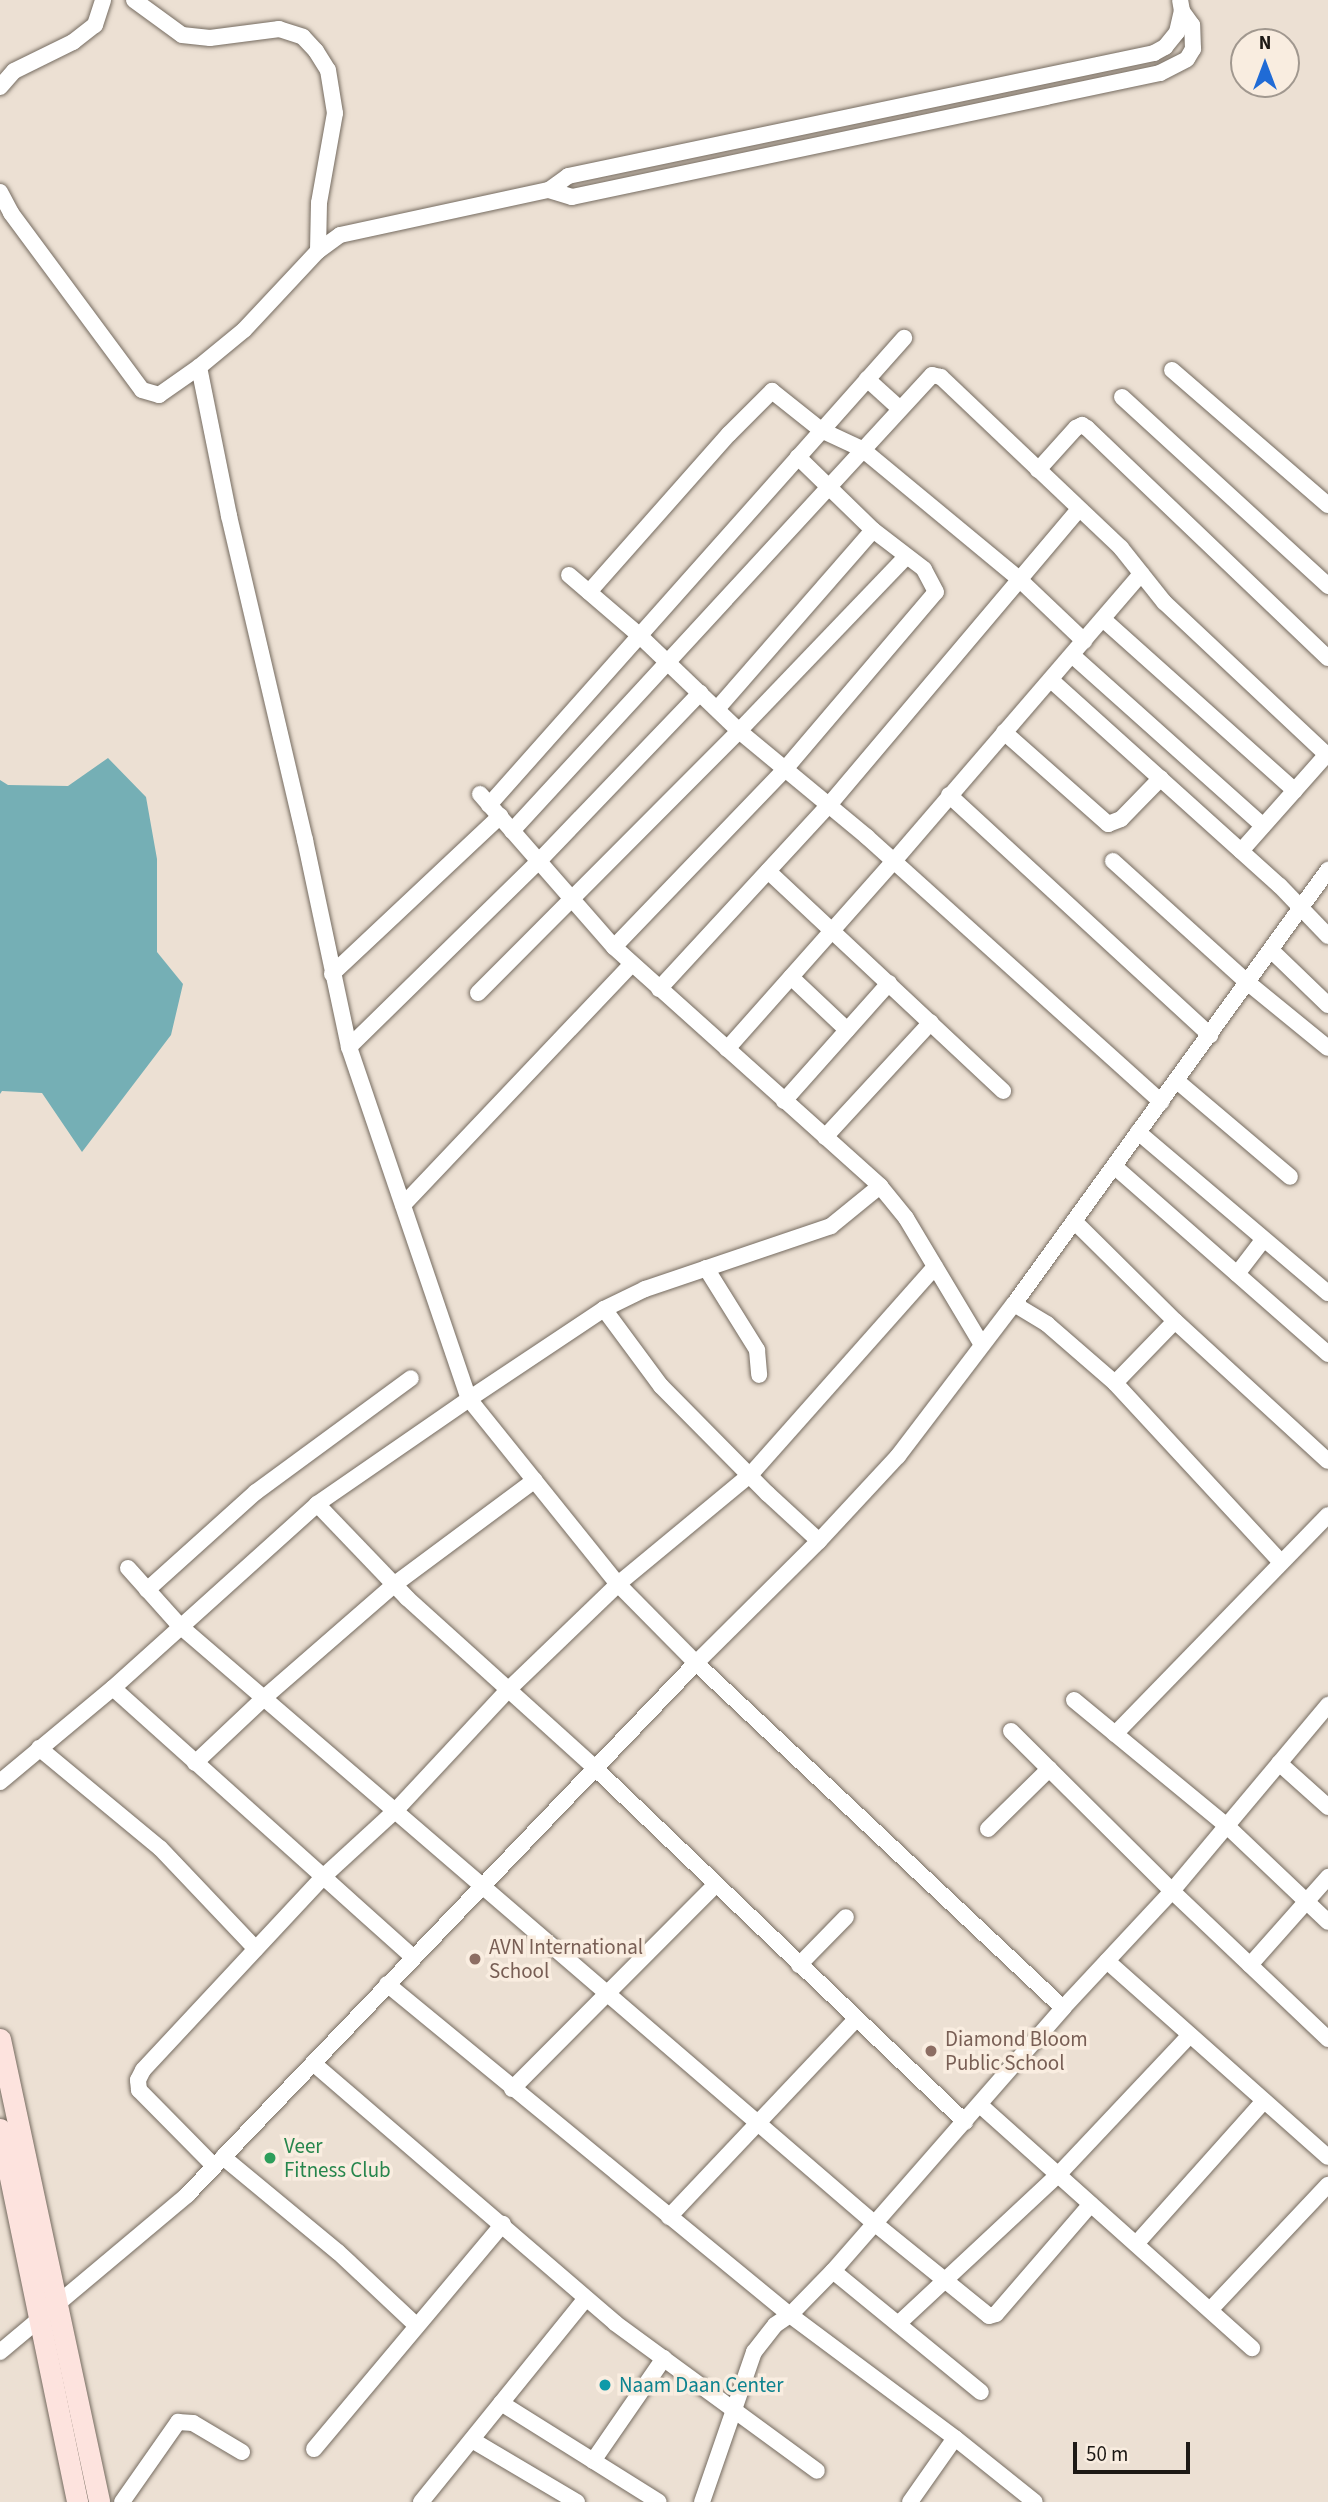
<!DOCTYPE html>
<style>
body{margin:0}
#map{position:relative;width:1328px;height:2502px;overflow:hidden;background:#ece0d3;font-family:"Source Sans 3",sans-serif}
div>[style]{position:absolute}
.water>*{inset:0;background:#75afb5}
.roads{filter:drop-shadow(0 0 2px #756b60) drop-shadow(0 0 2px #756b60)}
.street>*{height:16px;margin:-8px;padding:0 8px;transform-origin:8px;border-radius:8px;background:#fff}
.secondary>*{height:21px;margin:-10.5px;padding:0 10.5px;transform-origin:10.5px;border-radius:10.5px;background:#fde3de}
.dots>*{width:19px;height:19px;translate:-50% -50%;box-sizing:border-box;border:4px solid #f9ede0;border-radius:50%}
span{translate:-50% -50%;white-space:nowrap;text-align:center;line-height:1.15;-webkit-text-stroke:7px #f9ede0;paint-order:stroke}
.education-label{font-size:21px;color:#785e54}
.left{translate:0 -50%;text-align:left}
.leisure-label{font-size:21px;color:#27864d}
.culture-label{font-size:21px;color:#0d838f}
.north{position:absolute;left:1230px;top:28px;width:70px;height:70px;box-sizing:border-box;background:#f9ede0;border:2px solid #a1988f;border-radius:50%;rotate:0deg;font-size:19px;font-weight:700;line-height:28px;text-align:center;color:#1d1915}
.north::after{content:'';display:block;margin:auto;width:24px;height:32px;background:#206bd6;clip-path:polygon(50% 0,100% 100%,50% 72%,0 100%)}
.scale{position:absolute;left:1073px;top:2442px;width:117px;height:32px;box-sizing:border-box;border:4px solid #1d1915;border-top:0;padding-left:9px;font-size:21px;line-height:24px;white-space:nowrap;color:#1d1915;-webkit-text-stroke:5px #f9ede0;paint-order:stroke}
</style>
<div id="map">
<div class="water">
<div style="clip-path:polygon(108px 758px,146px 797px,157px 859px,157px 952px,183px 984px,171px 1035px,82px 1152px,42px 1093px,2px 1091px,0 1094px,0 780px,8px 785px,68px 786px)"></div>
</div>
<div class="roads">
<div class="street">
<div style="left:134px;top:0;width:59px;rotate:36.1deg"></div>
<div style="left:182px;top:35px;width:28px;rotate:6deg"></div>
<div style="left:210px;top:38px;width:70px;rotate:-7.4deg"></div>
<div style="left:279px;top:29px;width:25px;rotate:18deg"></div>
<div style="left:303px;top:37px;width:19px;rotate:47deg"></div>
<div style="left:316px;top:51px;width:22px;rotate:58deg"></div>
<div style="left:328px;top:70px;width:44px;rotate:80.8deg"></div>
<div style="left:335px;top:113px;width:91px;rotate:100.1deg"></div>
<div style="left:319px;top:203px;width:48px;rotate:91.2deg"></div>
<div style="left:0;top:87px;width:21px;rotate:-49deg"></div>
<div style="left:14px;top:71px;width:66px;rotate:-26.2deg"></div>
<div style="left:73px;top:42px;width:28px;rotate:-38deg"></div>
<div style="left:95px;top:25px;width:26px;rotate:-72deg"></div>
<div style="left:549px;top:190px;width:24px;rotate:17deg"></div>
<div style="left:572px;top:197px;width:601px;rotate:-11.91deg"></div>
<div style="left:1160px;top:73px;width:30px;rotate:-27deg"></div>
<div style="left:1187px;top:59px;width:12px;rotate:-59deg"></div>
<div style="left:1193px;top:49px;width:24px;rotate:-92deg"></div>
<div style="left:1192px;top:25px;width:17px;rotate:-126deg"></div>
<div style="left:0;top:192px;width:24px;rotate:62deg"></div>
<div style="left:11px;top:213px;width:220px;rotate:53.5deg"></div>
<div style="left:142px;top:390px;width:18px;rotate:16deg"></div>
<div style="left:159px;top:395px;width:49px;rotate:-35deg"></div>
<div style="left:199px;top:367px;width:58px;rotate:-39.4deg"></div>
<div style="left:244px;top:330px;width:108px;rotate:-46.9deg"></div>
<div style="left:318px;top:251px;width:27px;rotate:-36deg"></div>
<div style="left:340px;top:235px;width:214px;rotate:-12.2deg"></div>
<div style="left:549px;top:190px;width:24px;rotate:-36deg"></div>
<div style="left:568px;top:176px;width:599px;rotate:-11.85deg"></div>
<div style="left:1154px;top:53px;width:13px;rotate:-29deg"></div>
<div style="left:1165px;top:47px;width:19px;rotate:-51deg"></div>
<div style="left:1177px;top:32px;width:22px;rotate:-77deg"></div>
<div style="left:1182px;top:11px;width:11px;rotate:-100deg"></div>
<div style="left:199px;top:367px;width:152px;rotate:78.6deg"></div>
<div style="left:229px;top:516px;width:333px;rotate:76.8deg"></div>
<div style="left:305px;top:840px;width:212px;rotate:78deg"></div>
<div style="left:349px;top:1047px;width:372px;rotate:71.2deg"></div>
<div style="left:469px;top:1399px;width:238px;rotate:51.2deg"></div>
<div style="left:618px;top:1584px;width:111px;rotate:45.4deg"></div>
<div style="left:696px;top:1663px;width:504px;rotate:43.23deg"></div>
<div style="left:1172px;top:370px;width:206px;rotate:40.9deg"></div>
<div style="left:867px;top:379px;width:43px;rotate:42.2deg"></div>
<div style="left:1122px;top:397px;width:280px;rotate:42.5deg"></div>
<div style="left:1038px;top:470px;width:57px;rotate:-47.9deg"></div>
<div style="left:1076px;top:428px;width:7px;rotate:-27deg"></div>
<div style="left:1082px;top:425px;width:6px;rotate:31deg"></div>
<div style="left:1087px;top:428px;width:333px;rotate:43.7deg"></div>
<div style="left:569px;top:575px;width:92px;rotate:40.6deg"></div>
<div style="left:639px;top:635px;width:139px;rotate:43.8deg"></div>
<div style="left:739px;top:731px;width:166px;rotate:39.6deg"></div>
<div style="left:867px;top:837px;width:396px;rotate:42deg"></div>
<div style="left:589px;top:592px;width:211px;rotate:-48.5deg"></div>
<div style="left:729px;top:434px;width:61px;rotate:-45deg"></div>
<div style="left:772px;top:391px;width:63px;rotate:38.5deg"></div>
<div style="left:821px;top:430px;width:45px;rotate:24.9deg"></div>
<div style="left:862px;top:449px;width:204px;rotate:39.6deg"></div>
<div style="left:1019px;top:579px;width:90px;rotate:43.6deg"></div>
<div style="left:1104px;top:620px;width:256px;rotate:41.8deg"></div>
<div style="left:1072px;top:655px;width:256px;rotate:41.8deg"></div>
<div style="left:1051px;top:680px;width:308px;rotate:42deg"></div>
<div style="left:1280px;top:886px;width:69px;rotate:46.2deg"></div>
<div style="left:717px;top:709px;width:237px;rotate:-48.9deg"></div>
<div style="left:1004px;top:732px;width:139px;rotate:41.5deg"></div>
<div style="left:1108px;top:824px;width:14px;rotate:-21deg"></div>
<div style="left:1121px;top:819px;width:57px;rotate:-45.7deg"></div>
<div style="left:480px;top:794px;width:203px;rotate:48.8deg"></div>
<div style="left:614px;top:947px;width:358px;rotate:41.9deg"></div>
<div style="left:880px;top:1186px;width:41px;rotate:50.9deg"></div>
<div style="left:906px;top:1218px;width:148px;rotate:59.1deg"></div>
<div style="left:949px;top:795px;width:355px;rotate:42.6deg"></div>
<div style="left:489px;top:805px;width:625px;rotate:-48.37deg"></div>
<div style="left:512px;top:831px;width:620px;rotate:-47.35deg"></div>
<div style="left:932px;top:375px;width:9px;rotate:13deg"></div>
<div style="left:941px;top:377px;width:248px;rotate:43.5deg"></div>
<div style="left:1121px;top:548px;width:69px;rotate:51.5deg"></div>
<div style="left:1164px;top:602px;width:225px;rotate:43.2deg"></div>
<div style="left:1241px;top:851px;width:130px;rotate:-48.4deg"></div>
<div style="left:1113px;top:861px;width:181px;rotate:42.1deg"></div>
<div style="left:1247px;top:982px;width:104px;rotate:39.2deg"></div>
<div style="left:768px;top:871px;width:322px;rotate:43.1deg"></div>
<div style="left:614px;top:947px;width:248px;rotate:-46.1deg"></div>
<div style="left:786px;top:768px;width:231px;rotate:-49.6deg"></div>
<div style="left:936px;top:592px;width:26px;rotate:-118deg"></div>
<div style="left:924px;top:569px;width:64px;rotate:-142.6deg"></div>
<div style="left:873px;top:530px;width:105px;rotate:-135.8deg"></div>
<div style="left:1271px;top:950px;width:79px;rotate:44deg"></div>
<div style="left:332px;top:974px;width:231px;rotate:-43.2deg"></div>
<div style="left:791px;top:977px;width:77px;rotate:43.4deg"></div>
<div style="left:659px;top:989px;width:251px;rotate:-47.3deg"></div>
<div style="left:829px;top:805px;width:387px;rotate:-49.8deg"></div>
<div style="left:478px;top:993px;width:370px;rotate:-45.1deg"></div>
<div style="left:739px;top:731px;width:236px;rotate:-46.2deg"></div>
<div style="left:349px;top:1047px;width:266px;rotate:-44.4deg"></div>
<div style="left:539px;top:861px;width:233px;rotate:-46.2deg"></div>
<div style="left:727px;top:1049px;width:251px;rotate:-48.4deg"></div>
<div style="left:894px;top:861px;width:379px;rotate:-49.3deg"></div>
<div style="left:1177px;top:1081px;width:148px;rotate:40.3deg"></div>
<div style="left:784px;top:1101px;width:158px;rotate:-48.3deg"></div>
<div style="left:1138px;top:1132px;width:249px;rotate:40.3deg"></div>
<div style="left:825px;top:1137px;width:156px;rotate:-47.3deg"></div>
<div style="left:1114px;top:1166px;width:285px;rotate:41.3deg"></div>
<div style="left:403px;top:1205px;width:332px;rotate:-46.5deg"></div>
<div style="left:1074px;top:1221px;width:142px;rotate:44.7deg"></div>
<div style="left:1175px;top:1321px;width:207px;rotate:42.5deg"></div>
<div style="left:706px;top:1268px;width:97px;rotate:58.1deg"></div>
<div style="left:757px;top:1350px;width:25px;rotate:85deg"></div>
<div style="left:1237px;top:1274px;width:43px;rotate:-52.6deg"></div>
<div style="left:1014px;top:1304px;width:39px;rotate:31deg"></div>
<div style="left:1047px;top:1324px;width:90px;rotate:40.9deg"></div>
<div style="left:1115px;top:1383px;width:244px;rotate:47.2deg"></div>
<div style="left:604px;top:1309px;width:96px;rotate:53.5deg"></div>
<div style="left:661px;top:1386px;width:152px;rotate:45.3deg"></div>
<div style="left:768px;top:1494px;width:69px;rotate:42.7deg"></div>
<div style="left:1115px;top:1383px;width:86px;rotate:-45.9deg"></div>
<div style="left:317px;top:1504px;width:130px;rotate:46.2deg"></div>
<div style="left:407px;top:1598px;width:253px;rotate:42.1deg"></div>
<div style="left:595px;top:1768px;width:512px;rotate:43.73deg"></div>
<div style="left:128px;top:1568px;width:78px;rotate:48.1deg"></div>
<div style="left:180px;top:1626px;width:914px;rotate:40.7deg"></div>
<div style="left:873px;top:2222px;width:149px;rotate:39deg"></div>
<div style="left:989px;top:2316px;width:7px;rotate:-16deg"></div>
<div style="left:996px;top:2314px;width:145px;rotate:-49.2deg"></div>
<div style="left:147px;top:1590px;width:147px;rotate:-42deg"></div>
<div style="left:256px;top:1492px;width:192px;rotate:-36.3deg"></div>
<div style="left:113px;top:1688px;width:403px;rotate:41.9deg"></div>
<div style="left:1074px;top:1700px;width:198px;rotate:39.5deg"></div>
<div style="left:1227px;top:1826px;width:139px;rotate:43.5deg"></div>
<div style="left:1011px;top:1731px;width:227px;rotate:44.8deg"></div>
<div style="left:1172px;top:1891px;width:215px;rotate:43.5deg"></div>
<div style="left:1115px;top:1734px;width:305px;rotate:-45.8deg"></div>
<div style="left:39px;top:1748px;width:157px;rotate:39.6deg"></div>
<div style="left:160px;top:1848px;width:139px;rotate:46.5deg"></div>
<div style="left:195px;top:1763px;width:96px;rotate:-43.3deg"></div>
<div style="left:265px;top:1697px;width:172px;rotate:-41deg"></div>
<div style="left:395px;top:1584px;width:174px;rotate:-36.6deg"></div>
<div style="left:1279px;top:1763px;width:66px;rotate:41.9deg"></div>
<div style="left:0;top:1782px;width:147px;rotate:-39.8deg"></div>
<div style="left:113px;top:1688px;width:275px;rotate:-42deg"></div>
<div style="left:317px;top:1504px;width:185px;rotate:-34.6deg"></div>
<div style="left:469px;top:1399px;width:162px;rotate:-33.7deg"></div>
<div style="left:604px;top:1309px;width:46px;rotate:-26deg"></div>
<div style="left:645px;top:1289px;width:196px;rotate:-18.7deg"></div>
<div style="left:831px;top:1226px;width:63px;rotate:-39.2deg"></div>
<div style="left:988px;top:1829px;width:86px;rotate:-44.5deg"></div>
<div style="left:1107px;top:1961px;width:295px;rotate:41.6deg"></div>
<div style="left:799px;top:1965px;width:67px;rotate:-45.6deg"></div>
<div style="left:1250px;top:1965px;width:118px;rotate:-48.4deg"></div>
<div style="left:387px;top:1984px;width:522px;rotate:39.4deg"></div>
<div style="left:790px;top:2315px;width:206px;rotate:36.7deg"></div>
<div style="left:955px;top:2438px;width:102px;rotate:38.7deg"></div>
<div style="left:313px;top:2063px;width:399px;rotate:40.7deg"></div>
<div style="left:615px;top:2323px;width:250px;rotate:36.2deg"></div>
<div style="left:512px;top:2089px;width:288px;rotate:-45.1deg"></div>
<div style="left:980px;top:2105px;width:365px;rotate:41.8deg"></div>
<div style="left:223px;top:2157px;width:149px;rotate:39.6deg"></div>
<div style="left:338px;top:2252px;width:108px;rotate:43.1deg"></div>
<div style="left:214px;top:2166px;width:107px;rotate:-134.6deg"></div>
<div style="left:139px;top:2090px;width:10px;rotate:-96deg"></div>
<div style="left:138px;top:2080px;width:11px;rotate:-63deg"></div>
<div style="left:143px;top:2070px;width:264px;rotate:-47deg"></div>
<div style="left:323px;top:1877px;width:99px;rotate:-42.5deg"></div>
<div style="left:396px;top:1810px;width:164px;rotate:-47deg"></div>
<div style="left:508px;top:1690px;width:153px;rotate:-43.9deg"></div>
<div style="left:618px;top:1584px;width:173px;rotate:-39.6deg"></div>
<div style="left:751px;top:1474px;width:277px;rotate:-48.4deg"></div>
<div style="left:669px;top:2217px;width:272px;rotate:-46.6deg"></div>
<div style="left:1136px;top:2244px;width:192px;rotate:-48.2deg"></div>
<div style="left:833px;top:2271px;width:191px;rotate:39.3deg"></div>
<div style="left:1210px;top:2310px;width:172px;rotate:-46.7deg"></div>
<div style="left:898px;top:2324px;width:219px;rotate:-43deg"></div>
<div style="left:1058px;top:2175px;width:192px;rotate:-46.7deg"></div>
<div style="left:0;top:2352px;width:244px;rotate:-40deg"></div>
<div style="left:187px;top:2195px;width:736px;rotate:-46.27deg"></div>
<div style="left:696px;top:1663px;width:173px;rotate:-44.8deg"></div>
<div style="left:819px;top:1541px;width:116px;rotate:-47.1deg"></div>
<div style="left:898px;top:1456px;width:191px;rotate:-52.7deg"></div>
<div style="left:1014px;top:1304px;width:536px;rotate:-54.11deg"></div>
<div style="left:501px;top:2403px;width:186px;rotate:32.1deg"></div>
<div style="left:472px;top:2440px;width:122px;rotate:30.6deg"></div>
<div style="left:314px;top:2449px;width:294px;rotate:-50deg"></div>
<div style="left:593px;top:2461px;width:125px;rotate:-55.4deg"></div>
<div style="left:122px;top:2502px;width:98px;rotate:-55deg"></div>
<div style="left:178px;top:2422px;width:15px;rotate:4deg"></div>
<div style="left:193px;top:2423px;width:57px;rotate:30.6deg"></div>
<div style="left:421px;top:2502px;width:262px;rotate:-51deg"></div>
<div style="left:702px;top:2502px;width:159px;rotate:-70.9deg"></div>
<div style="left:754px;top:2352px;width:34px;rotate:-52deg"></div>
<div style="left:775px;top:2325px;width:18px;rotate:-34deg"></div>
<div style="left:790px;top:2315px;width:62px;rotate:-45.7deg"></div>
<div style="left:833px;top:2271px;width:349px;rotate:-48.8deg"></div>
<div style="left:1063px;top:2008px;width:160px;rotate:-47deg"></div>
<div style="left:1172px;top:1891px;width:243px;rotate:-50deg"></div>
<div style="left:910px;top:2502px;width:78px;rotate:-54.9deg"></div>
</div>
<div class="secondary">
<div style="left:0;top:2039px;width:473px;rotate:77.9deg"></div>
<div style="left:0;top:2129px;width:381px;rotate:78.3deg"></div>
</div>
</div>
<div class="dots">
<div style="left:475px;top:1959px;background:#8d6e63"></div>
<div style="left:931px;top:2051px;background:#8d6e63"></div>
<div style="left:270px;top:2158px;background:#2e9e5b"></div>
<div style="left:605px;top:2385px;background:#0f9aa8"></div>
</div>
<div class="education-label">
<span class="left" style="left:489px;top:1959px">AVN International<br>School</span>
<span class="left" style="left:945px;top:2051px">Diamond Bloom<br>Public School</span>
</div>
<div class="leisure-label">
<span class="left" style="left:284px;top:2158px">Veer<br>Fitness Club</span>
</div>
<div class="culture-label">
<span class="left" style="left:619px;top:2385px">Naam Daan Center</span>
</div>
<div class="north">N</div>
<div class="scale">50 m</div>
</div>
